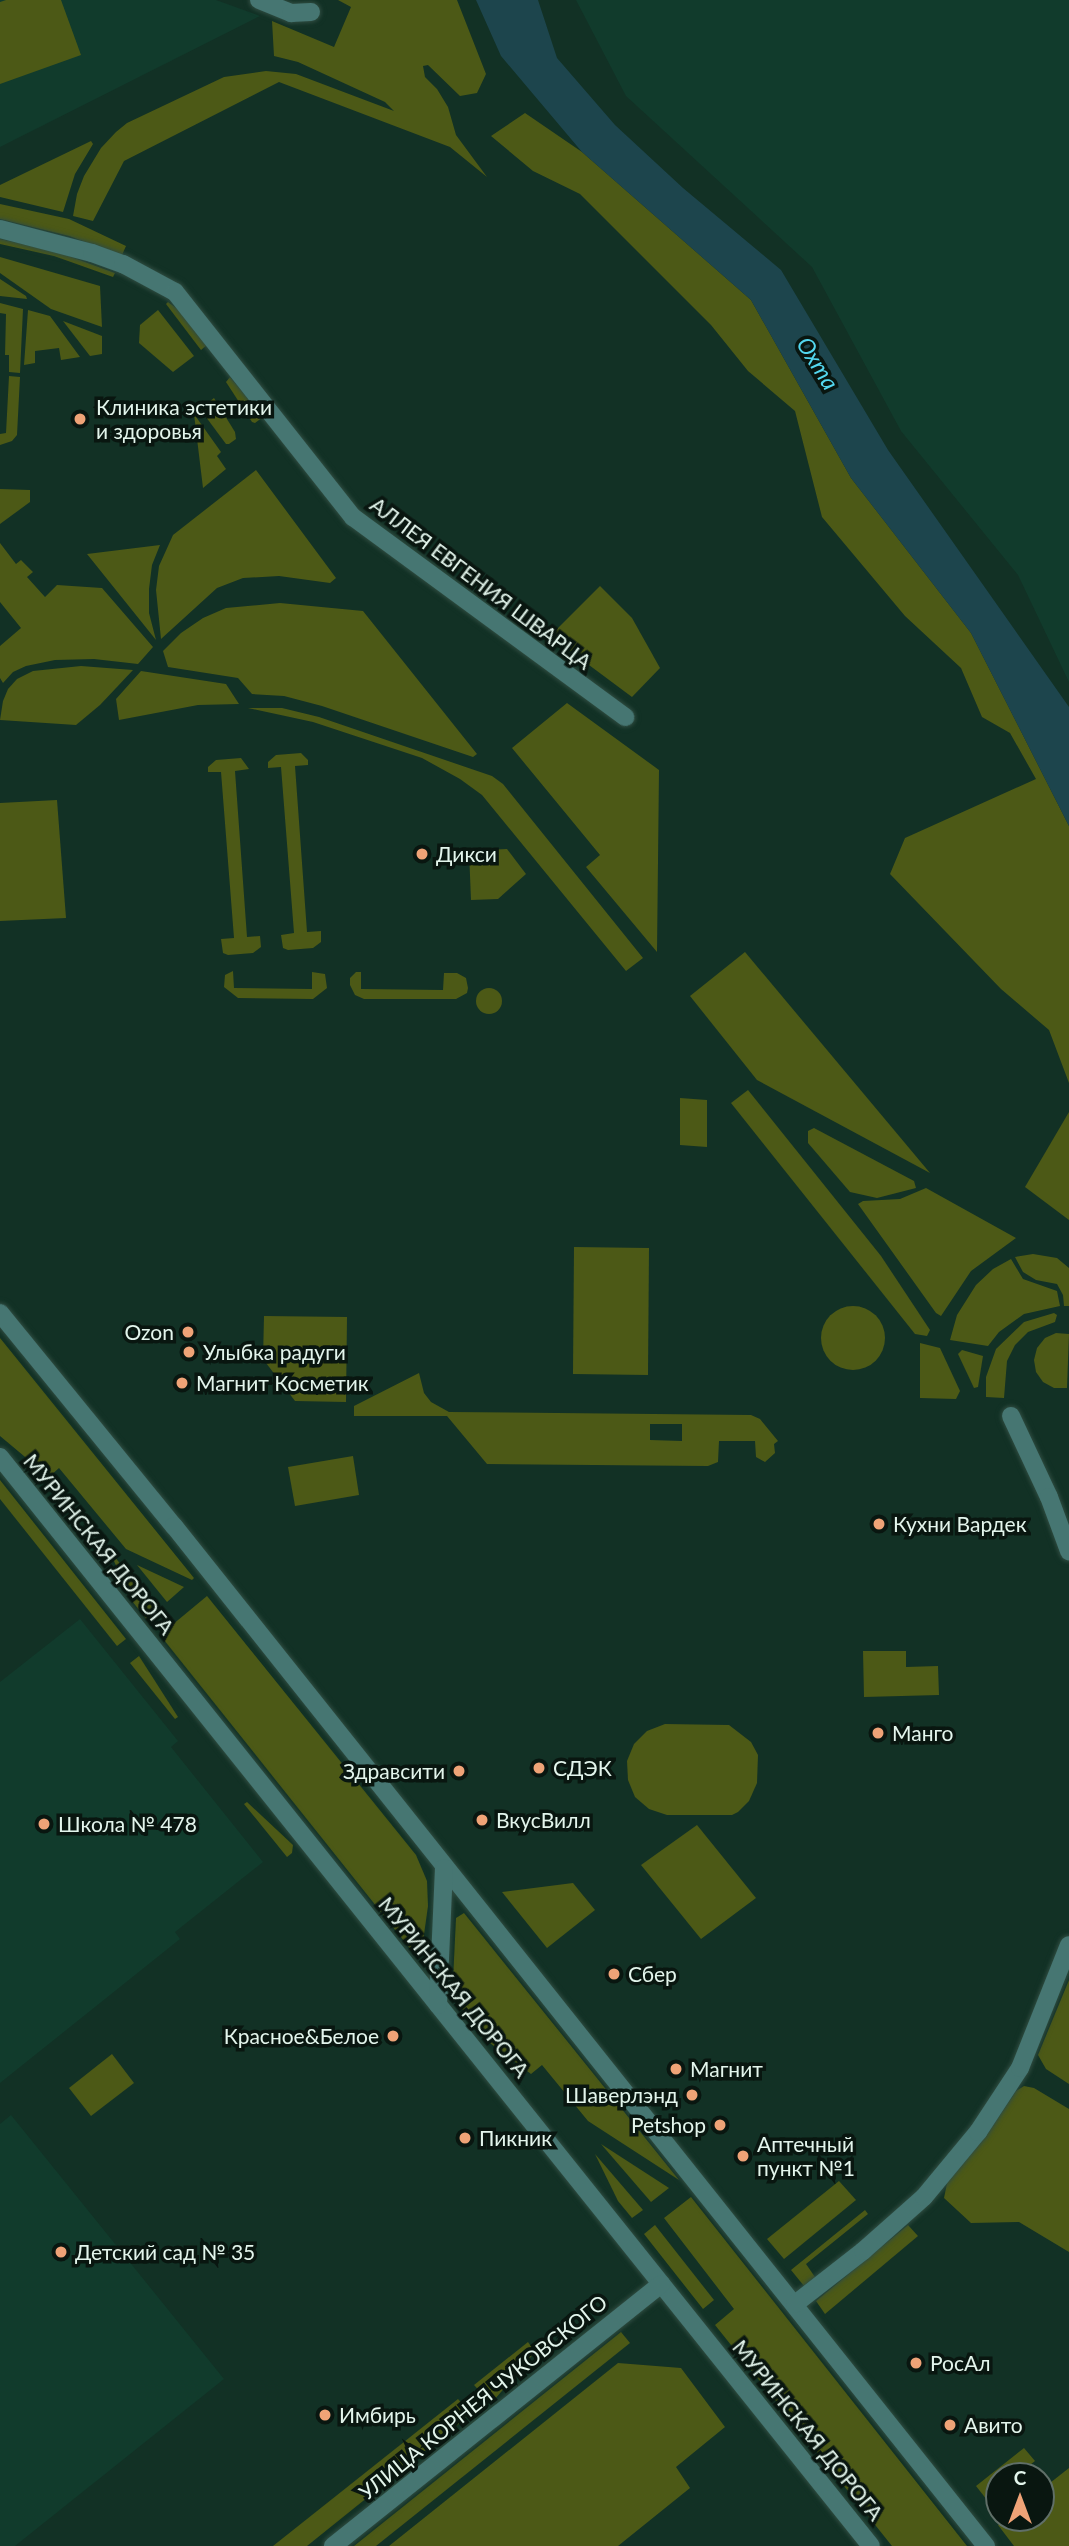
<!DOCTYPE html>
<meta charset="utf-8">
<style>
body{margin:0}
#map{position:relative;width:1069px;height:2546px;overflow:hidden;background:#123125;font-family:Lato,sans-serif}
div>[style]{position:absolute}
.built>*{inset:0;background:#113b2c}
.green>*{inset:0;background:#4c5916}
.round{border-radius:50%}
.water>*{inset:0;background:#1d454d}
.roads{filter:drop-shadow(0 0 2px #2f4c41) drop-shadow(0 0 2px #2f4c41)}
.minor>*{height:18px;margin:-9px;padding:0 9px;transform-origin:9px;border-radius:9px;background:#467672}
.dots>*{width:19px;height:19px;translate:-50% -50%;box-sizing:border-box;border:4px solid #091610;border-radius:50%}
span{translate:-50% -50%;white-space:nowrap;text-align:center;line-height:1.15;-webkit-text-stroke:7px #091610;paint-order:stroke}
.poi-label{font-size:21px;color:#e3f5ec}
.left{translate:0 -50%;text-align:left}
.right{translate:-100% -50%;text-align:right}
.street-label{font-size:21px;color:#e3f5ec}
.water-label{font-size:23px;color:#53d7ef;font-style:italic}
.north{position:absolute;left:985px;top:2462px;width:70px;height:70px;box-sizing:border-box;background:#091610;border:2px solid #606f68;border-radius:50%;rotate:0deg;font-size:19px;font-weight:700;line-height:28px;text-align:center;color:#e3f5ec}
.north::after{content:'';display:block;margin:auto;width:24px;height:32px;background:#efa377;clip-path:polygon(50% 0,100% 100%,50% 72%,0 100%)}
</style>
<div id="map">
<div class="built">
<div style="clip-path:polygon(0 0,216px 0,260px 16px,0 147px)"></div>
<div style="clip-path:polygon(576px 0,1069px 0,1069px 682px,1018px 575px,901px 431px,812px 267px,626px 96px)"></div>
<div style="clip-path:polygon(80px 1619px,178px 1741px,171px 1747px,263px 1862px,175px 1932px,180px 1939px,0 2083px,0 1682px)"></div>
<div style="clip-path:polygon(11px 2115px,224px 2379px,15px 2546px,0 2546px,0 2124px)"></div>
</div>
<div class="green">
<div style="clip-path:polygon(6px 0,61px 0,81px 55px,0 84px,0 2px)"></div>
<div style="clip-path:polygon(338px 0,457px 0,486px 74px,477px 93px,460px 96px,428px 65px,423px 66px,425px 77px,437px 89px,448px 107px,456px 135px,487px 177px,450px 147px,279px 82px,124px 161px,93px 221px,73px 216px,77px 194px,84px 176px,101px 148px,116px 132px,127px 123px,224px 77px,266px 71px,296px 74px,394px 111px,385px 102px,298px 62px,274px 56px,272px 21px,334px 47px,351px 7px)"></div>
<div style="clip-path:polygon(525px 113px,582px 152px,751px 300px,851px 478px,971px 633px,1069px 826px,1069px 1083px,1049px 1030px,1001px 989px,890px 874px,905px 838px,1036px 779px,1010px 733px,982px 717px,961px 668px,905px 616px,822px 517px,795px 411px,748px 371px,711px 325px,580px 194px,533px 171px,491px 136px)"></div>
<div style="clip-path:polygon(91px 141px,93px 144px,75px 174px,63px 212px,0 197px,0 185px)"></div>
<div style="clip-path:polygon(0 204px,69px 219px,126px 246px,122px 255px,69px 236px,0 219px)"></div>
<div style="clip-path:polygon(0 239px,55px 251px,115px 273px,113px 277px,54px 256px,0 244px)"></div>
<div style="clip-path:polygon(0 257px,100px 286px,102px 327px,51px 309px,0 273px)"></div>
<div style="clip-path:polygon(0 279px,26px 296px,27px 299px,0 296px)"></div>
<div style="clip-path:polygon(168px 302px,180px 311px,207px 345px,201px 350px,166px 304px)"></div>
<div style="clip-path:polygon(0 303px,23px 309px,20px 373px,9px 372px,9px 355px,5px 355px,6px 314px,0 313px)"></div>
<div style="clip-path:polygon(28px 310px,50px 316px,80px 357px,61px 360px,59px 348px,35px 351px,35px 363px,24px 365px)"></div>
<div style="clip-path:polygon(158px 310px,194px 356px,173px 372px,139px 343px,140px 325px)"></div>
<div style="clip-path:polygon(63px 321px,102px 336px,102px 354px,90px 356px)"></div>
<div style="clip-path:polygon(9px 376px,20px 377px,17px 435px,12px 441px,0 445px,0 434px,6px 433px)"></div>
<div style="clip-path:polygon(230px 377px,263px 417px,255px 423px,252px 422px,226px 382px)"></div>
<div style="clip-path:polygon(214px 398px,235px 432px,236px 439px,229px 444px,226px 444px,200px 409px)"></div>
<div style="clip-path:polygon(194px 414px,221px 452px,217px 456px,226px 469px,203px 488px)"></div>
<div style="clip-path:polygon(256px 470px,336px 578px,330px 583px,279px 576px,243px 578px,217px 588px,161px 639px,156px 590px,159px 566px,173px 535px)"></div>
<div style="clip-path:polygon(0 489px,30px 490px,30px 502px,0 524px)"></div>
<div style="clip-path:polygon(0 543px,16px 564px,21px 560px,33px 572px,27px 577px,45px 597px,57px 585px,102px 588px,153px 647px,138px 664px,94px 659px,55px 660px,26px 666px,13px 672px,3px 683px,0 678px,0 646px,21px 628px,0 602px)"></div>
<div style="clip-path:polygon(160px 545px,152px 565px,149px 589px,149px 613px,156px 640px,87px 554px)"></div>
<div style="clip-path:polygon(600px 586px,632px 618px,660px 668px,632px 697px,550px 636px)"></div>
<div style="clip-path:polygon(280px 603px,363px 611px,477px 754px,473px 757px,322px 706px,284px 696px,252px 694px,238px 678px,168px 667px,163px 651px,181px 633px,203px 618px,226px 608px)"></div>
<div style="clip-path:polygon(81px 666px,133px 670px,100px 705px,76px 725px,0 720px,3px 701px,8px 689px,17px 679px,33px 671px)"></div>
<div style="clip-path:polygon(141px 671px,226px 684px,239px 704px,198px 705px,119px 720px,116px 699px)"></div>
<div style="clip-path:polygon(567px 703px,659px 770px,657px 952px,586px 867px,600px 855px,512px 748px)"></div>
<div style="clip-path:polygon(248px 708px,282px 708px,319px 717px,492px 776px,503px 784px,643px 958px,626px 971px,482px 795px,460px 779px,422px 758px,313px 722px)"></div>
<div style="clip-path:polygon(301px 753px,308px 760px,308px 765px,295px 766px,307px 932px,321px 931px,321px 942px,313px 948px,288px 950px,283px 948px,281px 935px,294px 933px,281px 767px,268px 768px,268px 762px,276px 755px)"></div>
<div style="clip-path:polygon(241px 758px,249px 769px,235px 771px,247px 937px,260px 936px,261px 947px,253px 953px,228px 955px,223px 953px,221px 939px,234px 938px,221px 772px,208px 772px,208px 767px,216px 760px)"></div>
<div style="clip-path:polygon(57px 800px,66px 918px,0 921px,0 803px)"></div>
<div style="clip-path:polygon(507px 849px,526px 874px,498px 899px,471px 900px,469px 851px)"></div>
<div style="clip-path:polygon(745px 952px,930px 1173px,757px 1080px,690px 996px)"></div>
<div style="clip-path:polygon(233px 971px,234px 988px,312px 989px,312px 972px,325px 974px,327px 988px,313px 999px,238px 998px,224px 987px,225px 975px)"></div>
<div style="clip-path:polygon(356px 972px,361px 972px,361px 989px,443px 990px,444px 973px,457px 973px,466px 978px,468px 988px,467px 993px,456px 999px,364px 999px,355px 995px,350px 985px,350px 978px)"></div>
<div class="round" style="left:476px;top:988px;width:26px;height:26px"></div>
<div style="clip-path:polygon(748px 1090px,881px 1256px,930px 1330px,927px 1336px,915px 1334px,731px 1103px)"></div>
<div style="clip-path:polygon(680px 1098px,707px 1100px,707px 1147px,680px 1145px)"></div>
<div style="clip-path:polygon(1069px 1112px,1069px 1220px,1025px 1187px)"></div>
<div style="clip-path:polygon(814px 1128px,914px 1181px,916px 1188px,877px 1198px,850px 1192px,808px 1143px,808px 1131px)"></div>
<div style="clip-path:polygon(926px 1188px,1016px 1238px,971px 1271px,941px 1316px,936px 1313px,858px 1204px,863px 1201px,900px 1199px)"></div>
<div style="clip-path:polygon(574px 1247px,649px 1248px,648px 1375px,573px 1374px)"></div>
<div style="clip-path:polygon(1033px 1254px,1057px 1258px,1069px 1268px,1069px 1306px,1064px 1306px,1063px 1295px,1057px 1284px,1036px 1280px,1023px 1272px,1015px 1257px)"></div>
<div style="clip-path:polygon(1011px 1259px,1023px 1279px,1057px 1291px,1060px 1306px,1024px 1314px,999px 1332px,988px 1346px,950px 1340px,957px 1315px,976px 1285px,993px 1269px)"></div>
<div class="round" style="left:821px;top:1306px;width:64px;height:64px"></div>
<div style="clip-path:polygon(1054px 1313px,1057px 1315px,1055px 1322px,1028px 1332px,1015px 1345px,1007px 1361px,1004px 1398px,986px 1397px,986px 1377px,996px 1349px,1024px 1322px)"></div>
<div style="clip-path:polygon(264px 1316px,347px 1317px,346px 1402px,295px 1401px,263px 1359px)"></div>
<div style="clip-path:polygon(1056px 1333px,1069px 1334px,1067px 1388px,1054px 1388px,1043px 1382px,1036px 1372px,1034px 1360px,1037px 1348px,1045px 1338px)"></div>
<div style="clip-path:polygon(0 1338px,194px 1578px,192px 1580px,126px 1549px,59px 1468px,49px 1477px,0 1436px)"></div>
<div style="clip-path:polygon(920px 1343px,940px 1348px,960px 1391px,956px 1399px,920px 1398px)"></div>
<div style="clip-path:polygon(962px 1350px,983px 1356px,978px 1387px,974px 1388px,958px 1354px)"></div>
<div style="clip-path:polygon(evenodd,419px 1373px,424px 1393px,431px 1402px,449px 1412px,751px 1415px,760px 1419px,778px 1441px,774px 1444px,775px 1453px,765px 1462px,756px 1457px,755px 1441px,719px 1441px,718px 1462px,708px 1466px,487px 1464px,447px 1416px,354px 1416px,354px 1406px,419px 1373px,682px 1424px,682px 1441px,650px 1440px,650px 1424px,682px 1424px)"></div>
<div style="clip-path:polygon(353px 1456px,359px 1495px,295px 1506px,288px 1467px)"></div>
<div style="clip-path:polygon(0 1480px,126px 1639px,117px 1646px,0 1499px)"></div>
<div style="clip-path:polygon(109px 1550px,158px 1610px,147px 1620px,132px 1601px)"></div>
<div style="clip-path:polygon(137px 1565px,184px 1587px,167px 1602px)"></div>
<div style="clip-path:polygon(207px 1596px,416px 1855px,427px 1881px,428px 1906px,421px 1956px,416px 1956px,160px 1635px)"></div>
<div style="clip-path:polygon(863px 1651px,906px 1651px,906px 1667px,938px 1666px,939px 1695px,864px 1697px)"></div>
<div style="clip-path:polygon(139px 1656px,178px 1717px,175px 1719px,130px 1663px)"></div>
<div style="clip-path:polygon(665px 1724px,729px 1725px,751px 1742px,758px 1755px,757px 1783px,749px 1801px,738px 1812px,732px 1815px,667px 1815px,649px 1809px,635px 1797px,628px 1780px,627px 1761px,634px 1744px,647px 1731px)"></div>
<div style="clip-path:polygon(247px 1802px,293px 1845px,292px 1853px,287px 1857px,244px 1804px)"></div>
<div style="clip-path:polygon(697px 1825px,756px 1898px,701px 1939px,641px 1865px)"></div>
<div style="clip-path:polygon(573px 1883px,595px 1910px,547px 1948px,502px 1892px)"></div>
<div style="clip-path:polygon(464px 1913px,679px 2180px,588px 2121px,542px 2065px,531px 2074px,482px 2037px,465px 2017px,453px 1980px,456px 1918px)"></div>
<div style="clip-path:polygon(1069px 1980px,1069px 2084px,1046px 2069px,1038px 2055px)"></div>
<div style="clip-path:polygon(112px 2054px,134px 2083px,91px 2116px,69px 2088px)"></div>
<div style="clip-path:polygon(1024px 2086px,1034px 2088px,1069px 2109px,1069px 2252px,1019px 2222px,971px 2223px,944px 2198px,947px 2183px,986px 2136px,1016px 2091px)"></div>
<div style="clip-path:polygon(601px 2144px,669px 2188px,651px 2202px)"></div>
<div style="clip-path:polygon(595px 2154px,643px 2210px,632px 2218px,618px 2201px)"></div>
<div style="clip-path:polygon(839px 2181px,856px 2200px,784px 2259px,767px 2239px)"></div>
<div style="clip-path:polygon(691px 2197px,967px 2546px,892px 2546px,715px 2325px,734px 2309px,664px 2218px)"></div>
<div style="clip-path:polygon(865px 2210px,868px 2214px,806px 2264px,815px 2277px,804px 2286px,791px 2270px)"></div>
<div style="clip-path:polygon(655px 2225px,714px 2300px,703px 2309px,644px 2234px)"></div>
<div style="clip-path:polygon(908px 2225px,918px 2236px,825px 2314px,816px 2301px)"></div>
<div style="clip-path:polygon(621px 2332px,630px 2343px,376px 2546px,354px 2546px)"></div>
<div style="clip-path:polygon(528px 2342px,535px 2352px,495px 2399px,484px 2396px,474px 2385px)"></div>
<div style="clip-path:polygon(618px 2363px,681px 2368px,725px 2427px,676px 2467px,690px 2488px,618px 2546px,389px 2546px)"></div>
<div style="clip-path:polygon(458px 2399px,467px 2409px,465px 2419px,307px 2546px,273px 2546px)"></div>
<div style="clip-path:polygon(1024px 2448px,1035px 2461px,1016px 2476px,999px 2476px,999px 2490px,987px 2500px,976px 2486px)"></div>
<div style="clip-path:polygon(1069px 2468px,1069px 2546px,1014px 2546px,998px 2525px,1006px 2518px,1041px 2518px,1041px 2490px)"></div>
</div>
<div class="water">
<div style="clip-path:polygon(476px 0,538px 0,557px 58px,615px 125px,683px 188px,781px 270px,888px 450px,1069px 707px,1069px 826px,971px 633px,851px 478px,751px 300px,582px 152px,501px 56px)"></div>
</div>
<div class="roads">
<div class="minor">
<div style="left:259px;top:0;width:35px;rotate:22deg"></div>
<div style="left:291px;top:13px;width:20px;rotate:-3deg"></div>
<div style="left:0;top:229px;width:95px;rotate:14.6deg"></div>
<div style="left:92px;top:253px;width:33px;rotate:20deg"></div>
<div style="left:123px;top:264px;width:59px;rotate:28.3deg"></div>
<div style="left:175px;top:292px;width:287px;rotate:51.7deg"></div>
<div style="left:353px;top:517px;width:338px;rotate:36.3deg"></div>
<div style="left:0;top:1313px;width:275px;rotate:50.8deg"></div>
<div style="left:174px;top:1526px;width:1304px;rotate:51.48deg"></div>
<div style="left:1011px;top:1416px;width:89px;rotate:64.9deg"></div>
<div style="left:1049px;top:1497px;width:58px;rotate:69.7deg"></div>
<div style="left:0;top:1457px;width:1394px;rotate:51.35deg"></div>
<div style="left:438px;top:2005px;width:137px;rotate:-87.5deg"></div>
<div style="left:795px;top:2304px;width:86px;rotate:-37.9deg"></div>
<div style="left:863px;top:2251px;width:81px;rotate:-41.5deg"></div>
<div style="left:924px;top:2197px;width:85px;rotate:-50.3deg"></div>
<div style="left:978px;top:2132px;width:77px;rotate:-56.7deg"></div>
<div style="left:1020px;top:2068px;width:132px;rotate:-68.3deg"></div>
<div style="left:333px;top:2546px;width:420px;rotate:-38.6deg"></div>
</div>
</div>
<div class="dots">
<div style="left:80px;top:419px;background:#efa377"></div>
<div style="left:422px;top:854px;background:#efa377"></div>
<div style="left:188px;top:1332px;background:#efa377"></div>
<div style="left:189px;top:1352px;background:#efa377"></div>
<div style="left:182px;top:1383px;background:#efa377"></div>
<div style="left:879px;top:1524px;background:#efa377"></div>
<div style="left:878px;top:1733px;background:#efa377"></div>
<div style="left:539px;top:1768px;background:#efa377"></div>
<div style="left:459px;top:1771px;background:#efa377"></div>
<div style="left:482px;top:1820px;background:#efa377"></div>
<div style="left:44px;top:1824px;background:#efa377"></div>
<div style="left:614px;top:1974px;background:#efa377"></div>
<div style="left:393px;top:2036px;background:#efa377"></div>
<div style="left:676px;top:2069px;background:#efa377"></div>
<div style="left:692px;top:2095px;background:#efa377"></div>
<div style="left:720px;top:2125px;background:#efa377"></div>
<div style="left:465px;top:2138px;background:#efa377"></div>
<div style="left:743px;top:2156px;background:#efa377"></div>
<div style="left:61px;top:2252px;background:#efa377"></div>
<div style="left:916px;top:2363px;background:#efa377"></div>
<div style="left:325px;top:2415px;background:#efa377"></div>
<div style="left:950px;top:2425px;background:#efa377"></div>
</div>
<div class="poi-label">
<span class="left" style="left:96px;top:419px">Клиника эстетики<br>и здоровья</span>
<span class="left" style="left:436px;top:854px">Дикси</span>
<span class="right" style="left:174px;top:1332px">Ozon</span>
<span class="left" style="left:203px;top:1352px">Улыбка радуги</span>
<span class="left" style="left:196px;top:1383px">Магнит Косметик</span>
<span class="left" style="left:893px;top:1524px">Кухни Вардек</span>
<span class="left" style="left:892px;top:1733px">Манго</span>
<span class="left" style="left:553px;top:1768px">СДЭК</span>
<span class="right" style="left:445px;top:1771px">Здравсити</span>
<span class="left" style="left:496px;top:1820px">ВкусВилл</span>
<span class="left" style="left:58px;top:1824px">Школа № 478</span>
<span class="left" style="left:628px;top:1974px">Сбер</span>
<span class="right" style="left:379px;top:2036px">Красное&amp;Белое</span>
<span class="left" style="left:690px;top:2069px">Магнит</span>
<span class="right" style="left:678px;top:2095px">Шаверлэнд</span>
<span class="right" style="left:706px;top:2125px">Petshop</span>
<span class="left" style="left:479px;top:2138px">Пикник</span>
<span class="left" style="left:757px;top:2156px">Аптечный<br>пункт №1</span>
<span class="left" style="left:75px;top:2252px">Детский сад № 35</span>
<span class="left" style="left:930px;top:2363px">РосАл</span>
<span class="left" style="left:339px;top:2415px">Имбирь</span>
<span class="left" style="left:964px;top:2425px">Авито</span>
</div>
<div class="street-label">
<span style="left:481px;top:583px;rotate:37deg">АЛЛЕЯ ЕВГЕНИЯ ШВАРЦА</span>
<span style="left:99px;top:1544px;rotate:51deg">МУРИНСКАЯ ДОРОГА</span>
<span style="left:454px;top:1987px;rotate:51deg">МУРИНСКАЯ ДОРОГА</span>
<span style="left:483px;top:2397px;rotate:-39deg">УЛИЦА КОРНЕЯ ЧУКОВСКОГО</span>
<span style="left:808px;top:2430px;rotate:51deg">МУРИНСКАЯ ДОРОГА</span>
</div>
<div class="water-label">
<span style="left:818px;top:363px;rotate:58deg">Охта</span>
</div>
<div class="north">С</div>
</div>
